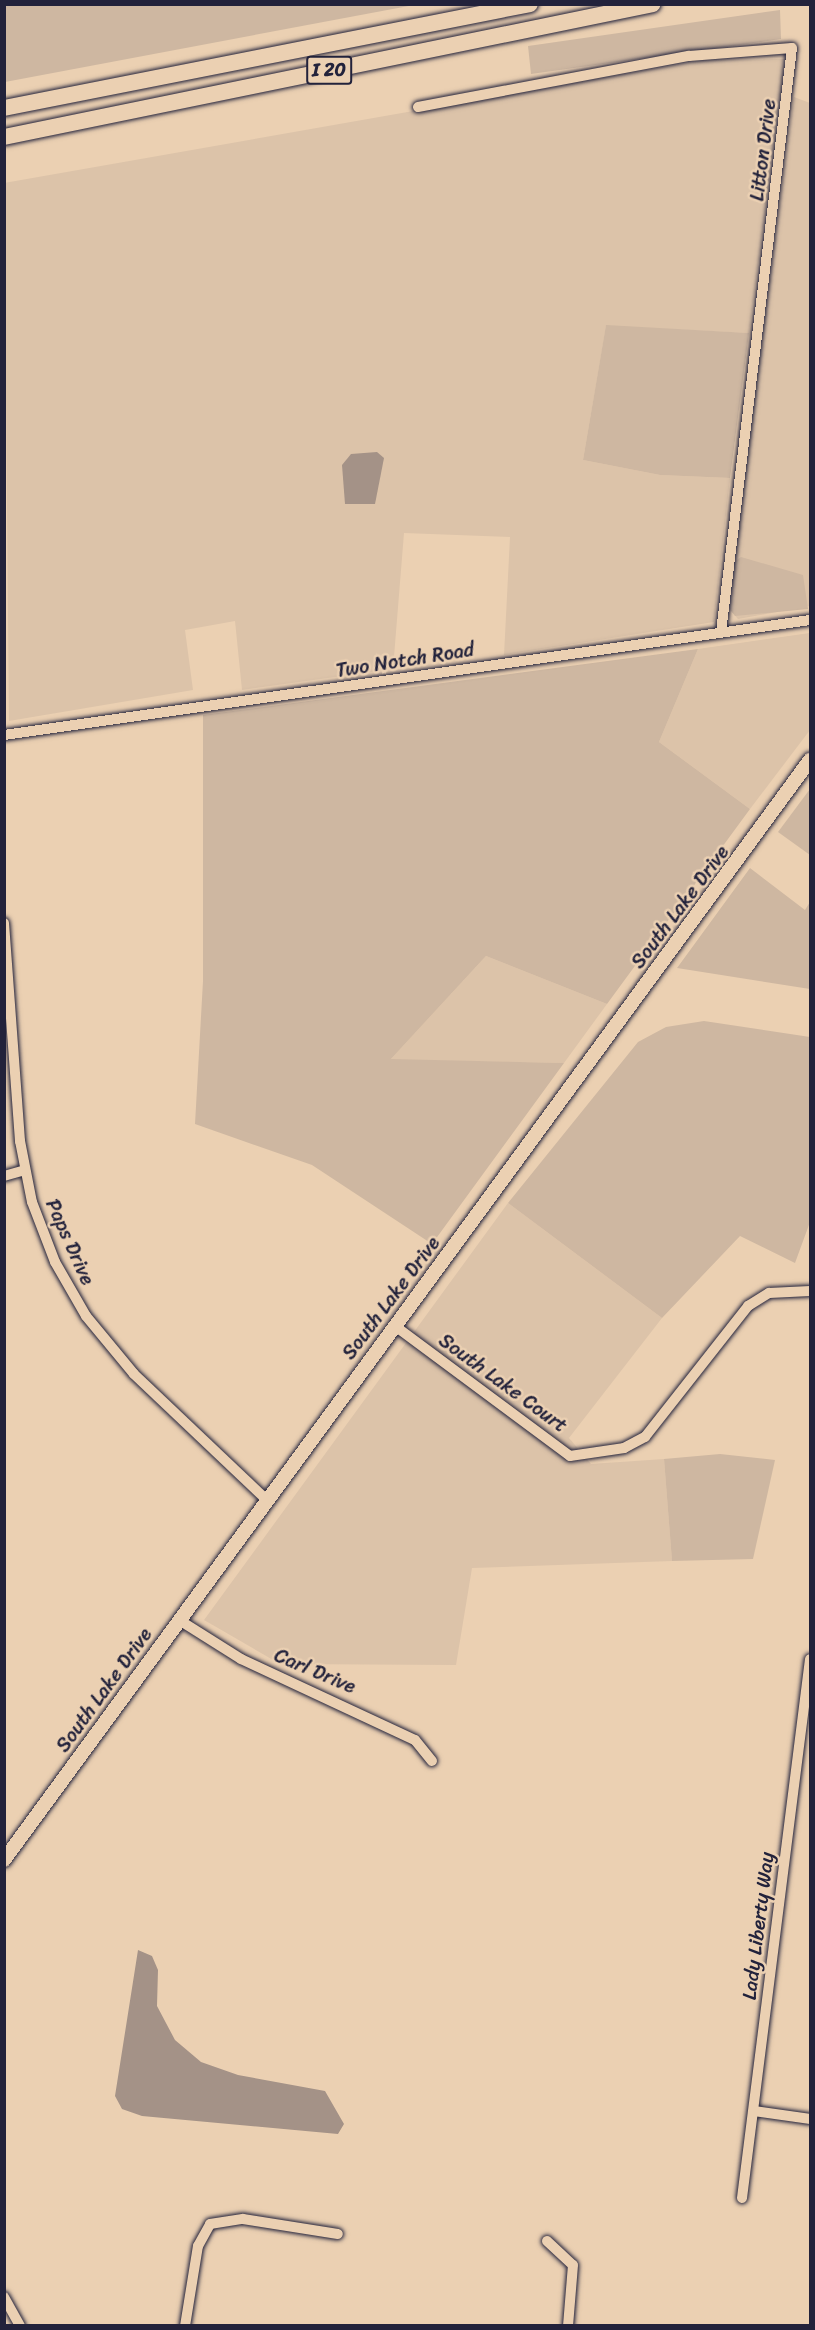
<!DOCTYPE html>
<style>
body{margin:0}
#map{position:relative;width:815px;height:2330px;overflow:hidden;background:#ebd0b2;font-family:Sriracha,sans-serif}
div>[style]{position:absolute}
.built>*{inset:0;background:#dcc3a9}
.green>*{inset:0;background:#ceb7a1}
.water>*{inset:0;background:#a49287}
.roads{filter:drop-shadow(0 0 2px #22223b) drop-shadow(0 0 2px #22223b)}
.minor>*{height:10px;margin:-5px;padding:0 5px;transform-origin:5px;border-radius:5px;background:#ebd0b2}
.major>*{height:14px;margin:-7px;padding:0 7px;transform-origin:7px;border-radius:7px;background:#ebd0b2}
.highway>*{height:16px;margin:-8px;padding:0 8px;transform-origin:8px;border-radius:8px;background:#ebd0b2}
span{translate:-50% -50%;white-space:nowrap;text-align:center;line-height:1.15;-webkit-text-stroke:5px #ebd0b2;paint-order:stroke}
.shield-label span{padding:2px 4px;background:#ebd0b2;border:2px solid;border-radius:4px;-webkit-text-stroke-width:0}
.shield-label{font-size:18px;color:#22223b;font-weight:700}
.street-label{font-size:20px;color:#22223b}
.frame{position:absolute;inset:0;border:6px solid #22223b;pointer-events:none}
</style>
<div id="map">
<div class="built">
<div style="clip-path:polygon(785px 59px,749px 333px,606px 326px,583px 460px,660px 475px,730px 478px,714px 622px,504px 655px,510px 537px,404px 533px,393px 669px,242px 690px,235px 621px,185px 630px,193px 690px,9px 721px,4px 183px,704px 60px)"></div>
<div style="clip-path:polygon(794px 97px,810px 103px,810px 606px,738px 619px,729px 609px,736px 538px)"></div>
<div style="clip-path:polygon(810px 633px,810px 730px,750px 809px,659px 742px,698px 649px)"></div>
<div style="clip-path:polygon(486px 956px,607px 1004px,564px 1063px,390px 1060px)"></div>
<div style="clip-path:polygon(508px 1203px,662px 1318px,569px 1438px,591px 1464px,664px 1459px,672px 1561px,472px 1568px,456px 1665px,280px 1664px,204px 1620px)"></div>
</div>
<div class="green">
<div style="clip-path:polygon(5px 4px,414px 4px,414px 5px,5px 82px)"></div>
<div style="clip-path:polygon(780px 10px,781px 39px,531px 74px,528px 46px)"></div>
<div style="clip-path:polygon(606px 325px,749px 333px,730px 478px,660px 475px,583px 460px)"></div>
<div style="clip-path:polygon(741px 557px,803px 575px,808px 609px,735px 616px,727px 605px,730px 565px)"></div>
<div style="clip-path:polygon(698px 649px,659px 742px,750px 809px,607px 1004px,486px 956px,391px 1059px,564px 1063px,432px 1244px,312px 1165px,195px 1124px,203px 981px,203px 715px)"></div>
<div style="clip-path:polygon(810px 789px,810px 855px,778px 832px)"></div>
<div style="clip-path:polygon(750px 868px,805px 910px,810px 902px,810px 989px,677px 968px)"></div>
<div style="clip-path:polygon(704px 1021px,810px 1037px,810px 1222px,795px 1263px,740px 1236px,662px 1318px,508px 1203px,638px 1042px,666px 1027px)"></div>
<div style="clip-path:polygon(720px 1454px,775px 1460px,753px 1559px,672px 1561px,664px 1459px)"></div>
</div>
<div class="water">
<div style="clip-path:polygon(377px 452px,384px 458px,375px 504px,345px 504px,342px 465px,351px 454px)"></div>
<div style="clip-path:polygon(138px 1950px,152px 1956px,158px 1970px,157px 2006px,175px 2040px,201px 2062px,238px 2075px,325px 2091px,344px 2124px,338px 2134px,142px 2116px,122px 2109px,115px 2096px)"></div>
</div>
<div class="roads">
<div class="minor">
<div style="left:418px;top:107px;width:276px;rotate:-10.7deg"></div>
<div style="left:689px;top:56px;width:103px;rotate:-4.4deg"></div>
<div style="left:792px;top:48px;width:588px;rotate:96.93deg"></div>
<div style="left:4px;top:735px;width:814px;rotate:-8.12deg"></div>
<div style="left:4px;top:923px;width:219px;rotate:85.8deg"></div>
<div style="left:20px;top:1141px;width:62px;rotate:78.9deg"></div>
<div style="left:32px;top:1202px;width:64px;rotate:69deg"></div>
<div style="left:55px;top:1262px;width:62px;rotate:60.1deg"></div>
<div style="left:86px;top:1316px;width:75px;rotate:50.4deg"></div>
<div style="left:134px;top:1374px;width:183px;rotate:43.5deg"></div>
<div style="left:4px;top:1176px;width:22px;rotate:-16deg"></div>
<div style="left:395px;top:1326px;width:218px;rotate:36.6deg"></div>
<div style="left:570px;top:1456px;width:55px;rotate:-8.4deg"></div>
<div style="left:624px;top:1448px;width:24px;rotate:-28deg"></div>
<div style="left:645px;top:1437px;width:167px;rotate:-51.8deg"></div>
<div style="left:748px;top:1306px;width:25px;rotate:-32deg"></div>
<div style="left:769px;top:1293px;width:41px;rotate:-2.8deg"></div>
<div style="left:179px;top:1620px;width:73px;rotate:32.2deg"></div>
<div style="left:241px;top:1659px;width:192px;rotate:25deg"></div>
<div style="left:415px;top:1740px;width:27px;rotate:51deg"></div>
<div style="left:754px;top:2111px;width:57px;rotate:8.1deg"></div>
<div style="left:742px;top:2198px;width:543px;rotate:-82.81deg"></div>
<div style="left:547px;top:2241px;width:35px;rotate:43deg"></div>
<div style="left:573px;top:2265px;width:61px;rotate:94.7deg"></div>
<div style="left:4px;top:2297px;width:33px;rotate:61deg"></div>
<div style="left:185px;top:2326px;width:81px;rotate:-80.8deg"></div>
<div style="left:198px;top:2246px;width:25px;rotate:-61deg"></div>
<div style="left:210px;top:2224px;width:33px;rotate:-9deg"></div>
<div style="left:243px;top:2219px;width:96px;rotate:9deg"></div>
</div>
<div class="major">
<div style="left:4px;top:1860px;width:1364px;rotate:-53.77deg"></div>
</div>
<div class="highway">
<div style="left:4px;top:108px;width:536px;rotate:-11.18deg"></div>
<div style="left:4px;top:137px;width:662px;rotate:-11.58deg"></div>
</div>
</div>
<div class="shield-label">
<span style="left:329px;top:70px">I 20</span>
</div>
<div class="street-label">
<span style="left:763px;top:150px;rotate:-83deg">Litton Drive</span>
<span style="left:405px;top:660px;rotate:-9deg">Two Notch Road</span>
<span style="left:680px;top:907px;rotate:-53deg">South Lake Drive</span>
<span style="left:70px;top:1242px;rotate:66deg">Paps Drive</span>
<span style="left:391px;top:1298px;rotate:-53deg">South Lake Drive</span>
<span style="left:503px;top:1383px;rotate:36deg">South Lake Court</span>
<span style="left:315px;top:1671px;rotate:23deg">Carl Drive</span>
<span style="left:104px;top:1690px;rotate:-54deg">South Lake Drive</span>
<span style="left:758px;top:1926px;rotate:-83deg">Lady Liberty Way</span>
</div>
<div class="frame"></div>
</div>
